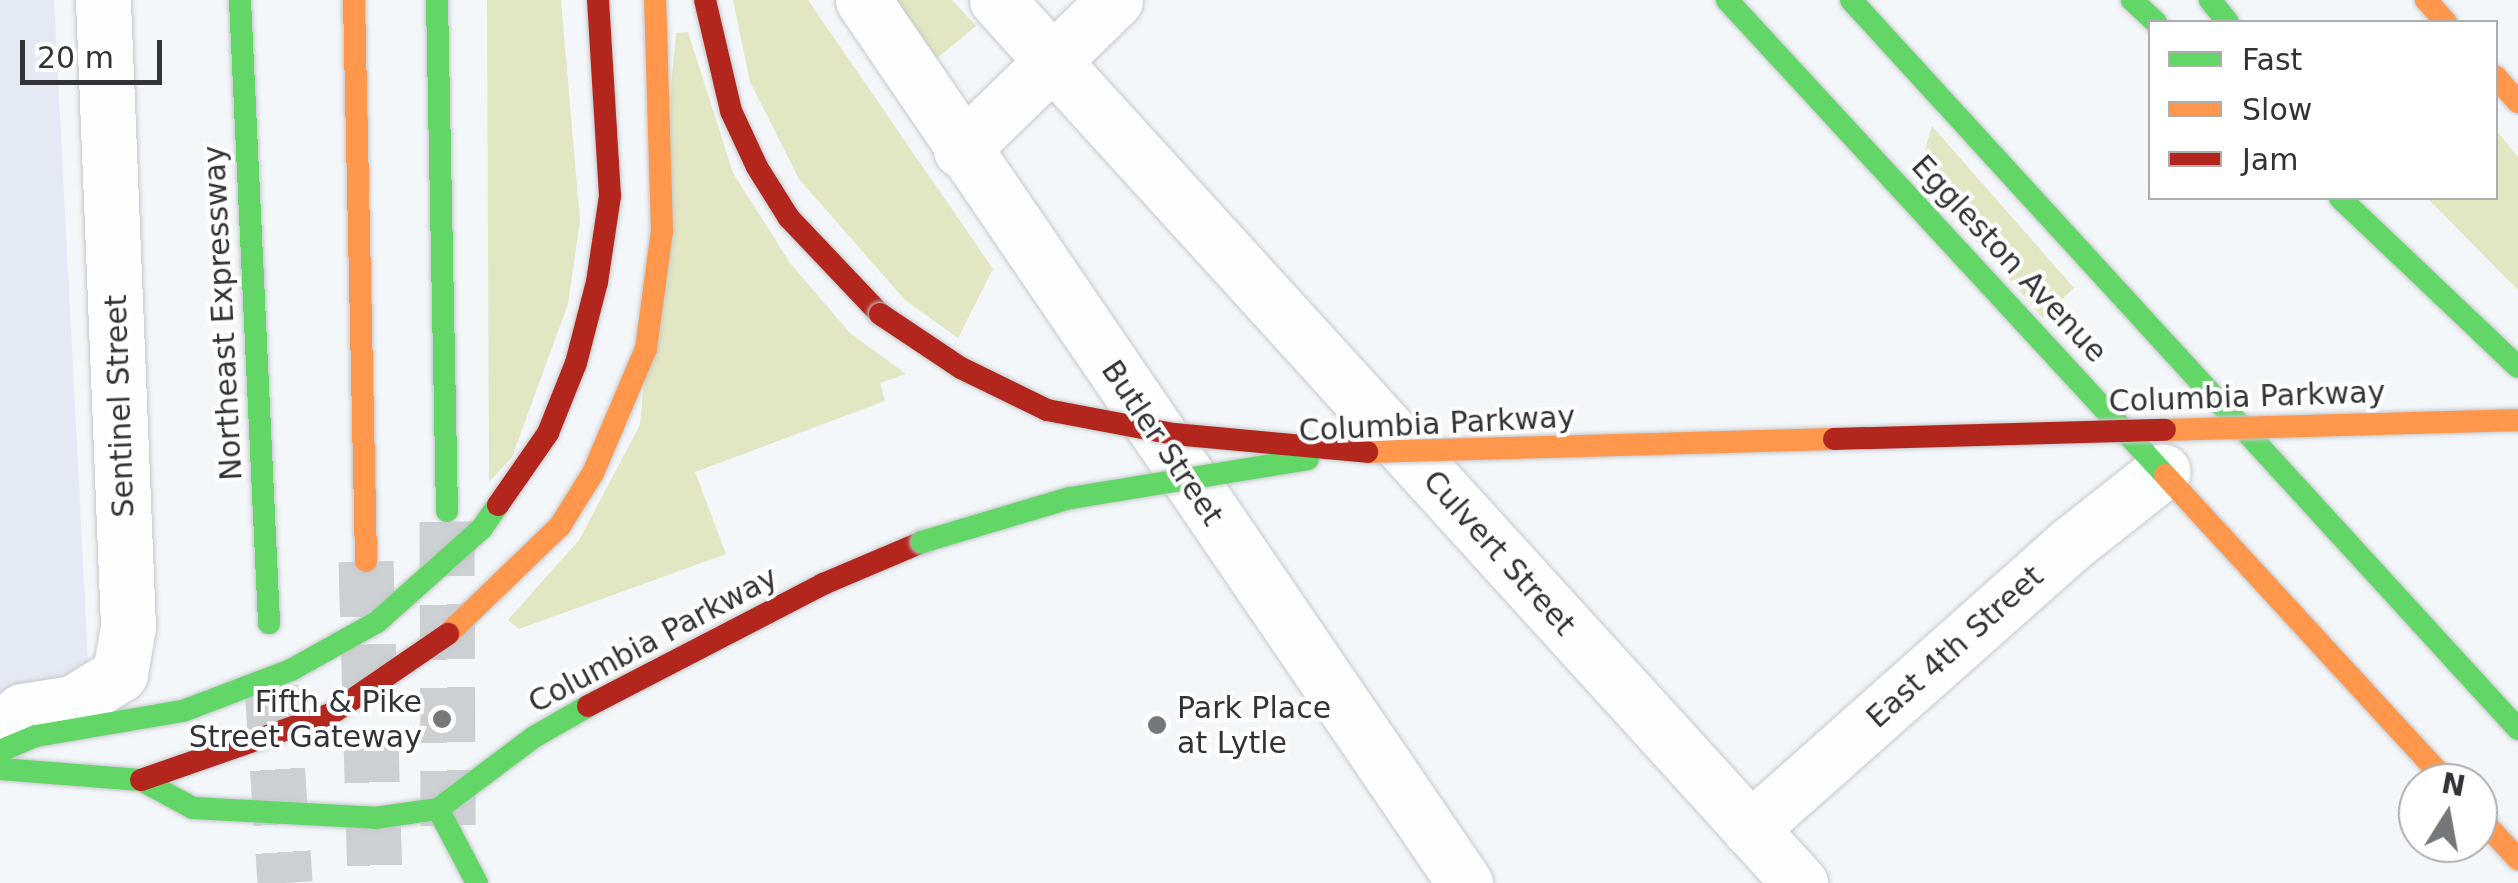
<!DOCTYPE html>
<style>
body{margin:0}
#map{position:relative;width:2518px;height:883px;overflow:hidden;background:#f4f7fa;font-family:"DejaVu Sans",sans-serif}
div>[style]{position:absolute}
.built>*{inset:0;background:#e4eaf3}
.green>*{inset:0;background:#e2e6c2}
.highway-tunnel>*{height:55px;margin-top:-27.5px;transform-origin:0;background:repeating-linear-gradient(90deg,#cdd0d3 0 55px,transparent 0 83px)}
.roads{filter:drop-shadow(0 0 2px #c5c8ca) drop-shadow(0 0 2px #c5c8ca)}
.street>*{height:55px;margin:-27.5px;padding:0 27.5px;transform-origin:27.5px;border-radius:27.5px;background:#fdfefe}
.fast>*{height:22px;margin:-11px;padding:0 11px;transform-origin:11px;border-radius:11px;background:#63d668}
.slow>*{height:22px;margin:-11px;padding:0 11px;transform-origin:11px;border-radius:11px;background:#ff974d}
.jam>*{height:22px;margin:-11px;padding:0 11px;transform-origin:11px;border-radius:11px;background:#b3261e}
.bridges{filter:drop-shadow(0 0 2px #c5c8ca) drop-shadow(0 0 2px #c5c8ca)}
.fast-bridge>*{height:22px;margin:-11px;padding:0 11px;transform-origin:11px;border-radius:11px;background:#63d668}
.slow-bridge>*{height:22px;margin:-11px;padding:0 11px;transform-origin:11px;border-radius:11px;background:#ff974d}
.jam-bridge>*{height:22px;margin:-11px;padding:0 11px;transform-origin:11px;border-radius:11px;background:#b3261e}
.dots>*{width:28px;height:28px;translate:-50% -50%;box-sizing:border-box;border:5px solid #fff;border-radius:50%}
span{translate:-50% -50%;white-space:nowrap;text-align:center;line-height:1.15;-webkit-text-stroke:8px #fff;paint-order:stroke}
.street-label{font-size:30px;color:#313336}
.poi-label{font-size:30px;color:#313336}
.right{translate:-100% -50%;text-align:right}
.left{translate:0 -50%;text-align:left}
.legend{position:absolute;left:2148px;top:20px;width:350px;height:180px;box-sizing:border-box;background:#fff;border:2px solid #adadaf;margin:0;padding:12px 18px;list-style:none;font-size:30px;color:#313336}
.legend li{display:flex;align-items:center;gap:20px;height:50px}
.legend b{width:50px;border:2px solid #adadaf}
.north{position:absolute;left:2398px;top:763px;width:100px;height:100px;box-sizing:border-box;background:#fff;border:2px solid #adadaf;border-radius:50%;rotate:11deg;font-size:28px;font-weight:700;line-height:40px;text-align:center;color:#313336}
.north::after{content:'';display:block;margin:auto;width:35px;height:45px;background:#75787b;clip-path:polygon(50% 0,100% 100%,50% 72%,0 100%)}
.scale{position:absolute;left:20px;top:40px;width:142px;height:45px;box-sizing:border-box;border:5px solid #313336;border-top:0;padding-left:12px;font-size:30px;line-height:35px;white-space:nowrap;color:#313336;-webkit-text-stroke:8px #fff;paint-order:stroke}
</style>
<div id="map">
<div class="built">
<div style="clip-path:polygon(0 0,54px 0,90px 699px,0 699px)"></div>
</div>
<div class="green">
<div style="clip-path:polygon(487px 0,561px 0,580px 221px,568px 304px,512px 457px,489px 482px)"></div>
<div style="clip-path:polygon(733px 0,808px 0,993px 269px,958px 338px,905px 300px,799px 179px,750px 82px)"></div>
<div style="clip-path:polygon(896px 0,952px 0,976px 26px,936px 59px)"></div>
<div style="clip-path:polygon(688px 32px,733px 173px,790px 263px,850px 333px,906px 374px,880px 383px,885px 401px,695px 472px,726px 554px,519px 629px,508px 620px,579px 540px,640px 425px,676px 33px)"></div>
<div style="clip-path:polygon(1932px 126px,2074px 288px,2043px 318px,1938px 198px,1925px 150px)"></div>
<div style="clip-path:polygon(2496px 130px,2518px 157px,2518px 290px,2427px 198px,2496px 198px)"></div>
</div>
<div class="highway-tunnel">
<div style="left:447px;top:521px;width:319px;rotate:89.8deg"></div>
<div style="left:366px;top:561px;width:322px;rotate:88.4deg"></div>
<div style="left:272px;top:686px;width:197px;rotate:86.2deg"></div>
</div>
<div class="roads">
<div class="street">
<div style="left:863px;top:0;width:1069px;rotate:55.72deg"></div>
<div style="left:997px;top:0;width:1194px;rotate:47.72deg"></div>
<div style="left:961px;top:150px;width:215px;rotate:-44.2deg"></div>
<div style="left:0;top:731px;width:30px;rotate:-42deg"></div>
<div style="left:22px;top:711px;width:52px;rotate:-8.9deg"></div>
<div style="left:73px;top:703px;width:55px;rotate:-31.7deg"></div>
<div style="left:120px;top:674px;width:49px;rotate:-80.5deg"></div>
<div style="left:128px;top:626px;width:626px;rotate:-92.29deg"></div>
<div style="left:1750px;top:829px;width:429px;rotate:-41.6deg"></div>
<div style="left:2071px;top:544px;width:117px;rotate:-38.4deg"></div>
</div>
<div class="fast">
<div style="left:240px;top:0;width:624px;rotate:87.33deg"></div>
<div style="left:437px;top:0;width:511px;rotate:88.88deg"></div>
<div style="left:1727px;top:0;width:646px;rotate:47.32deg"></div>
<div style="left:1851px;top:0;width:988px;rotate:47.54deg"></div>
<div style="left:2132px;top:0;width:33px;rotate:43deg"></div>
<div style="left:2210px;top:0;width:28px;rotate:51deg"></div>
<div style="left:2340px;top:198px;width:245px;rotate:43.5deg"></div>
<div style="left:0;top:751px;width:39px;rotate:-23deg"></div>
<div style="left:36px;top:736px;width:149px;rotate:-9.7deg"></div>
<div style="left:183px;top:711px;width:116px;rotate:-20.8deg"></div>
<div style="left:291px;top:670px;width:98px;rotate:-29.2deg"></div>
<div style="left:377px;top:622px;width:141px;rotate:-41.8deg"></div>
<div style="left:482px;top:528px;width:28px;rotate:-55deg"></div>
<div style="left:0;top:769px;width:141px;rotate:4.5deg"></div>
<div style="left:141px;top:780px;width:59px;rotate:28.3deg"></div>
<div style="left:193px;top:808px;width:182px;rotate:3.1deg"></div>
<div style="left:375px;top:818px;width:64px;rotate:-8.1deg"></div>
<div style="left:438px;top:809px;width:120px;rotate:-36.9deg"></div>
<div style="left:534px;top:737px;width:62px;rotate:-29.9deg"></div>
<div style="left:438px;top:809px;width:84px;rotate:62.2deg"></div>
</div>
<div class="slow">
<div style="left:354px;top:0;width:561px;rotate:88.77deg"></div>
<div style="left:2426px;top:0;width:30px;rotate:48deg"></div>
<div style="left:2496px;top:77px;width:33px;rotate:49deg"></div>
<div style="left:2165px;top:475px;width:418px;rotate:47.4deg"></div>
<div style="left:448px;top:634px;width:156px;rotate:-44deg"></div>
<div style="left:560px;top:526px;width:62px;rotate:-58.1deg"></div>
<div style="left:593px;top:473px;width:135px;rotate:-66.9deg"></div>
<div style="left:646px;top:349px;width:119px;rotate:-82.3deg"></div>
<div style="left:662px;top:231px;width:231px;rotate:-91.7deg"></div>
<div style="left:2478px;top:816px;width:59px;rotate:47.1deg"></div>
</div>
<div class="jam">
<div style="left:705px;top:0;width:114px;rotate:76.8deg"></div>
<div style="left:731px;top:111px;width:62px;rotate:65.1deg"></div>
<div style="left:757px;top:167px;width:60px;rotate:57.9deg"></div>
<div style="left:789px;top:218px;width:132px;rotate:46.5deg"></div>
<div style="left:498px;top:505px;width:88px;rotate:-55.2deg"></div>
<div style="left:548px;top:433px;width:75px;rotate:-68.2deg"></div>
<div style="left:576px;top:363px;width:84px;rotate:-75.5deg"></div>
<div style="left:597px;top:282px;width:87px;rotate:-81.4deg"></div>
<div style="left:610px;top:196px;width:196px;rotate:-93.5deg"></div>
<div style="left:588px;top:706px;width:265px;rotate:-27.4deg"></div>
<div style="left:823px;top:584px;width:108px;rotate:-23deg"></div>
<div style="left:141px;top:780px;width:201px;rotate:-19.2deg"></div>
<div style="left:331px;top:714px;width:142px;rotate:-34.4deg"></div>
</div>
</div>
<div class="bridges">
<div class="fast-bridge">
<div style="left:922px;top:542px;width:154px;rotate:-16.6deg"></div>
<div style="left:1070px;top:498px;width:241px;rotate:-9.3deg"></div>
</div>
<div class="slow-bridge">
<div style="left:2165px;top:430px;width:353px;rotate:-1.6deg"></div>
<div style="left:1367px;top:452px;width:467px;rotate:-1.6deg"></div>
</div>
<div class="jam-bridge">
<div style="left:880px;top:314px;width:97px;rotate:33.7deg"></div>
<div style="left:961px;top:368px;width:96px;rotate:26deg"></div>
<div style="left:1047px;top:410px;width:129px;rotate:10.7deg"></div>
<div style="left:1174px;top:434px;width:194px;rotate:5.3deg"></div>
<div style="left:1834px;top:439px;width:331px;rotate:-1.6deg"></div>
</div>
</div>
<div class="dots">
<div style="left:442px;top:719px;background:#75787b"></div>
<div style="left:1157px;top:725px;background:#75787b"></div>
</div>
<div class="street-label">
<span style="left:2009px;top:259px;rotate:47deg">Eggleston Avenue</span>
<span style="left:223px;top:313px;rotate:-93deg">Northeast Expressway</span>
<span style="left:2247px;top:397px;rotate:-2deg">Columbia Parkway</span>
<span style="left:120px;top:406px;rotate:-92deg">Sentinel Street</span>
<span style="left:1437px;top:424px;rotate:-3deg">Columbia Parkway</span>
<span style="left:1162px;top:443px;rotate:56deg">Butler Street</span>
<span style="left:1499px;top:553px;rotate:48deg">Culvert Street</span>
<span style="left:653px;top:640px;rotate:-28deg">Columbia Parkway</span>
<span style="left:1955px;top:647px;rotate:-42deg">East 4th Street</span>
</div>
<div class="poi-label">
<span class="right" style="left:422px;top:719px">Fifth &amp; Pike<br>Street Gateway</span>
<span class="left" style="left:1177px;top:725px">Park Place<br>at Lytle</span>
</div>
<ul class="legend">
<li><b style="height:12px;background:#63d668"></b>Fast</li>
<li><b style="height:12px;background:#ff974d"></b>Slow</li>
<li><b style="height:12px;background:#b3261e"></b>Jam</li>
</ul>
<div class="north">N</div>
<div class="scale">20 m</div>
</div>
